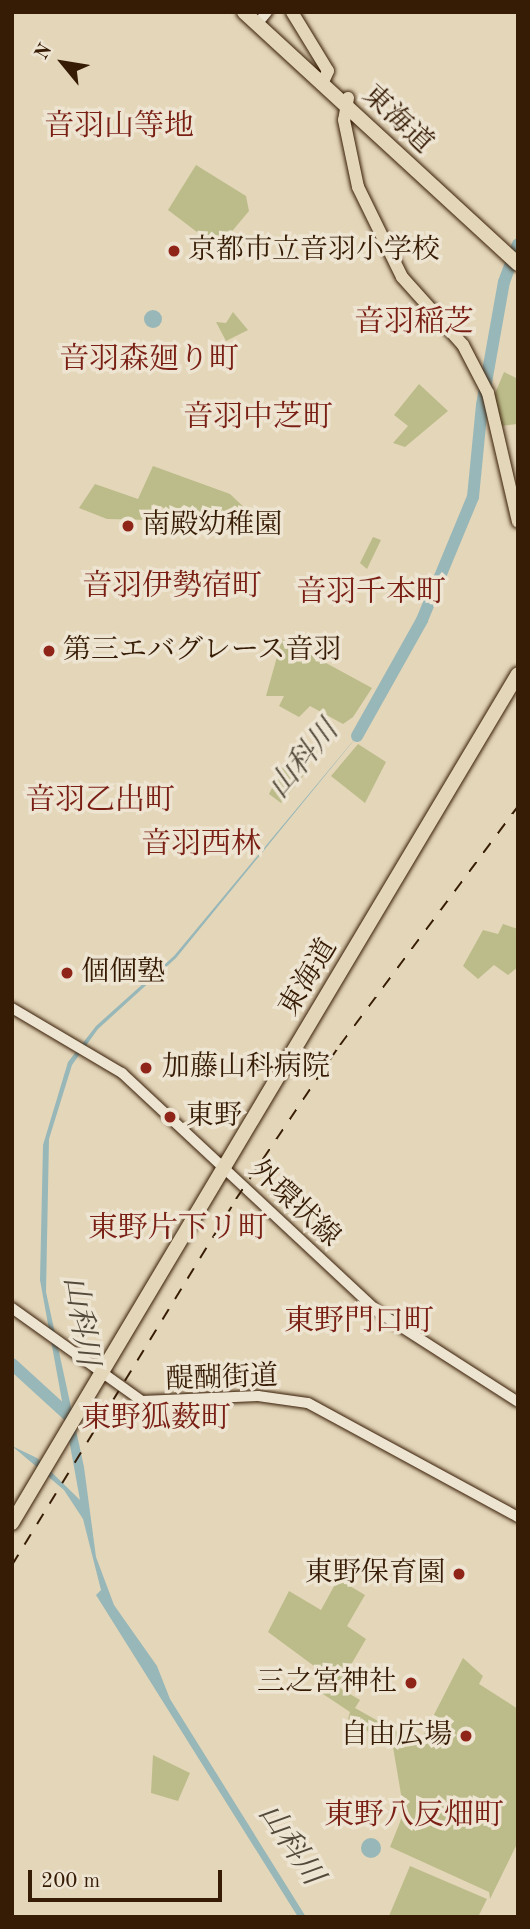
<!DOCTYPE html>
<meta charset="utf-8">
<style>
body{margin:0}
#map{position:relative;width:530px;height:1929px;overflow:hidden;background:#e4d6b9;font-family:"Old Standard TT","Noto Serif JP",serif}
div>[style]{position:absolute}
.green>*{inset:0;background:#bcbc8a}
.water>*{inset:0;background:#98b7b8}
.round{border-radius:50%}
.river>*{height:12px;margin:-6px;padding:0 6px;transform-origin:6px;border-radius:6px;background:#98b7b8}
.roads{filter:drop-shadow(0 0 2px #371c05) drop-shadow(0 0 2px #371c05)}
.secondary>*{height:10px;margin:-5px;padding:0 5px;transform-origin:5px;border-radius:5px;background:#ede4d2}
.primary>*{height:12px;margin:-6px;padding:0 6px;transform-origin:6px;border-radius:6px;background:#e4d6b9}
.highway>*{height:14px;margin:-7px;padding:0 7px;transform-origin:7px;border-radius:7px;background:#e4d6b9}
.rail>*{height:2px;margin-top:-1px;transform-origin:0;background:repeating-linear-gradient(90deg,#371c05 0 12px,transparent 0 24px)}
.dots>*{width:19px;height:19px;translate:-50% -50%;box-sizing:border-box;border:4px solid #ede4d2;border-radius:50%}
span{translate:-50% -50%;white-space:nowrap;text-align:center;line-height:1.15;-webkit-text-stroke:7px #ede4d2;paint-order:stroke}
.street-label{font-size:28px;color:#371c05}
.poi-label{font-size:28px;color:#371c05}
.left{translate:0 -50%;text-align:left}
.right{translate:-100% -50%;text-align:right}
.neighbourhood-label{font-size:30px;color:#7a1f14}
.water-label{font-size:30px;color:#544a3b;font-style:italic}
.frame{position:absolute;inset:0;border:14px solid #371c05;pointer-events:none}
.north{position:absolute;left:28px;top:28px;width:70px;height:70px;-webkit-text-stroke:5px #ede4d2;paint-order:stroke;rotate:300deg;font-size:19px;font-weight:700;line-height:28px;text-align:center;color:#371c05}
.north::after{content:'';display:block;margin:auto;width:24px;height:32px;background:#371c05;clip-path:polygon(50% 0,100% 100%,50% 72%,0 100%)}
.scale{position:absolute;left:28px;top:1870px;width:194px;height:32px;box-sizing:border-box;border:4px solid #371c05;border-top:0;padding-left:9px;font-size:21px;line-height:24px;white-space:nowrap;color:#371c05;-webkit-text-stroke:5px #ede4d2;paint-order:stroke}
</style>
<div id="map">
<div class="green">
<div style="clip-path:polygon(196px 165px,246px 196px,249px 211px,218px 248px,168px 210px)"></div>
<div style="clip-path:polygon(233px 312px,248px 330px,226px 341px,216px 322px,226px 323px)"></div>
<div style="clip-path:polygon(504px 372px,518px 379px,518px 424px,500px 426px,494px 396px)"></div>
<div style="clip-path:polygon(419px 384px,448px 411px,405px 447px,393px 443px,408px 426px,394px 415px)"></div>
<div style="clip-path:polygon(153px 466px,230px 494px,250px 513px,239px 535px,153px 504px,150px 520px,107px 519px,79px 508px,95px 484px,138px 499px)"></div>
<div style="clip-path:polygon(373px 537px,381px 540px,367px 569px,360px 563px)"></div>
<div style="clip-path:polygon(282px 639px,372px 688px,353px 717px,343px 724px,310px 706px,299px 717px,279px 706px,284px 696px,266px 696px)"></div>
<div style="clip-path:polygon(358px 744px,386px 762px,365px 803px,331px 776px)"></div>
<div style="clip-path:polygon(283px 767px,305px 774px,281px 803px,269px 794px)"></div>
<div style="clip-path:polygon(503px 924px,518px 929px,518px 967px,508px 975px,494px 965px,478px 979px,463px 966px,483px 930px,498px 934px)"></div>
<div style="clip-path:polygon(338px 1579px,365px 1595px,347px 1626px,366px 1639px,338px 1687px,360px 1700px,355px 1708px,419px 1744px,463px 1658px,483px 1676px,479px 1684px,518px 1709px,518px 1842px,490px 1899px,489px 1892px,390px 1847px,404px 1812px,393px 1747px,348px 1719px,350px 1712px,323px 1694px,333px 1680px,268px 1632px,289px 1591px,321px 1610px)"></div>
<div style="clip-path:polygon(153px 1755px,190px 1773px,178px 1801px,151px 1793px)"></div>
<div style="clip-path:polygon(410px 1866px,487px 1899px,478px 1917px,389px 1916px)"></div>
</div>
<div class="water">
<div class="round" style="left:144px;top:310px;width:18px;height:18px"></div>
<div style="clip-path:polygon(368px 723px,176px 958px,98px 1029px,72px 1065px,49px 1139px,46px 1292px,84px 1467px,96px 1557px,114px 1605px,157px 1666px,170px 1699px,306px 1917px,298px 1917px,96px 1595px,101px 1590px,83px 1519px,64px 1490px,12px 1446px,37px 1458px,80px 1500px,40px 1280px,43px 1145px,68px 1062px,96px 1026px,174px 956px)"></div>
<div class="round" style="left:361px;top:1838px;width:20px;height:20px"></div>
</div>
<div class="river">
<div style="left:357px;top:736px;width:133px;rotate:-60.7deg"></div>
<div style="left:422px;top:620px;width:133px;rotate:-67.5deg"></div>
<div style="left:473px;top:497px;width:92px;rotate:-84.4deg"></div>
<div style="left:482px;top:405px;width:125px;rotate:-79.9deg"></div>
<div style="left:504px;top:282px;width:40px;rotate:-69.8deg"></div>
<div style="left:12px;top:1364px;width:79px;rotate:42.4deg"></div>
</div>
<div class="roads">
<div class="secondary">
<div style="left:262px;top:18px;width:8px;rotate:-50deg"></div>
<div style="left:12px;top:1008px;width:128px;rotate:30.6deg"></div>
<div style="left:122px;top:1073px;width:350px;rotate:43deg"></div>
<div style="left:378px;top:1312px;width:166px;rotate:32.7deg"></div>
<div style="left:12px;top:1308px;width:160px;rotate:35.6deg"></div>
<div style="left:142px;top:1401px;width:116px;rotate:-2.5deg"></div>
<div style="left:258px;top:1396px;width:50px;rotate:8deg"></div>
<div style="left:308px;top:1403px;width:239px;rotate:28.5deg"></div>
</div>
<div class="primary">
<div style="left:292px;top:12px;width:69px;rotate:58.6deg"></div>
<div style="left:328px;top:71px;width:14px;rotate:115deg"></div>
<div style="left:348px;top:98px;width:22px;rotate:100deg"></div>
<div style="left:344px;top:120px;width:68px;rotate:78.2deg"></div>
<div style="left:358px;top:187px;width:100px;rotate:63.9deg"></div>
<div style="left:402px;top:277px;width:91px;rotate:48.1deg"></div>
<div style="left:463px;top:345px;width:54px;rotate:62.5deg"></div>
<div style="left:488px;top:393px;width:132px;rotate:76.9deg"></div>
</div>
<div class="highway">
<div style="left:244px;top:12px;width:372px;rotate:42.6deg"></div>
<div style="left:12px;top:1523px;width:988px;rotate:-59.21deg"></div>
</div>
</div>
<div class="rail">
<div style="left:12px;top:1565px;width:429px;rotate:-58.5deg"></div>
<div style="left:236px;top:1199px;width:186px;rotate:-56deg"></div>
<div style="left:340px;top:1045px;width:298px;rotate:-53.3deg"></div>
</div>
<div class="dots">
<div style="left:174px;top:251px;background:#8f2418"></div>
<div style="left:128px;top:526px;background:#8f2418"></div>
<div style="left:49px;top:651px;background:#8f2418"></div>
<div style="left:67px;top:973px;background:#8f2418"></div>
<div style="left:146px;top:1068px;background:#8f2418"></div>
<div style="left:170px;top:1117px;background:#8f2418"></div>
<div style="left:459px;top:1574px;background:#8f2418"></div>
<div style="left:411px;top:1683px;background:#8f2418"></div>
<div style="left:466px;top:1736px;background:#8f2418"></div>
</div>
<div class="street-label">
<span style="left:397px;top:120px;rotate:43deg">東海道</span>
<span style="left:309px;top:978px;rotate:-59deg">東海道</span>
<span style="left:294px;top:1204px;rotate:43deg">外環状線</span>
<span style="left:222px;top:1379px;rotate:-2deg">醍醐街道</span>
</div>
<div class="poi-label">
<span class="left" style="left:188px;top:251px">京都市立音羽小学校</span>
<span class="left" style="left:142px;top:526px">南殿幼稚園</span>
<span class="left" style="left:63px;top:651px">第三エバグレース音羽</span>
<span class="left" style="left:81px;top:973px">個個塾</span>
<span class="left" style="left:162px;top:1068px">加藤山科病院</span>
<span class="left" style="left:186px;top:1117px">東野</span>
<span class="right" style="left:445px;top:1574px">東野保育園</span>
<span class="right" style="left:397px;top:1683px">三之宮神社</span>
<span class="right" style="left:452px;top:1736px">自由広場</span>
</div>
<div class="neighbourhood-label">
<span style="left:119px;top:127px">音羽山等地</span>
<span style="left:414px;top:323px">音羽稲芝</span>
<span style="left:149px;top:360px">音羽森廻り町</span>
<span style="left:258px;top:418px">音羽中芝町</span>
<span style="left:172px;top:587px">音羽伊勢宿町</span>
<span style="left:371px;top:593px">音羽千本町</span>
<span style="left:100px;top:801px">音羽乙出町</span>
<span style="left:201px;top:845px">音羽西林</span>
<span style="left:178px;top:1229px">東野片下リ町</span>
<span style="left:359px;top:1322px">東野門口町</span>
<span style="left:156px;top:1419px">東野狐薮町</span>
<span style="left:414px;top:1816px">東野八反畑町</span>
</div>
<div class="water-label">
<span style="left:304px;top:760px;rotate:-50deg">山科川</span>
<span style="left:80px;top:1321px;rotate:81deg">山科川</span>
<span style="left:290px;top:1845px;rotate:56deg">山科川</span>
</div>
<div class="frame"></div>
<div class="north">N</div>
<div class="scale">200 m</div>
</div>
